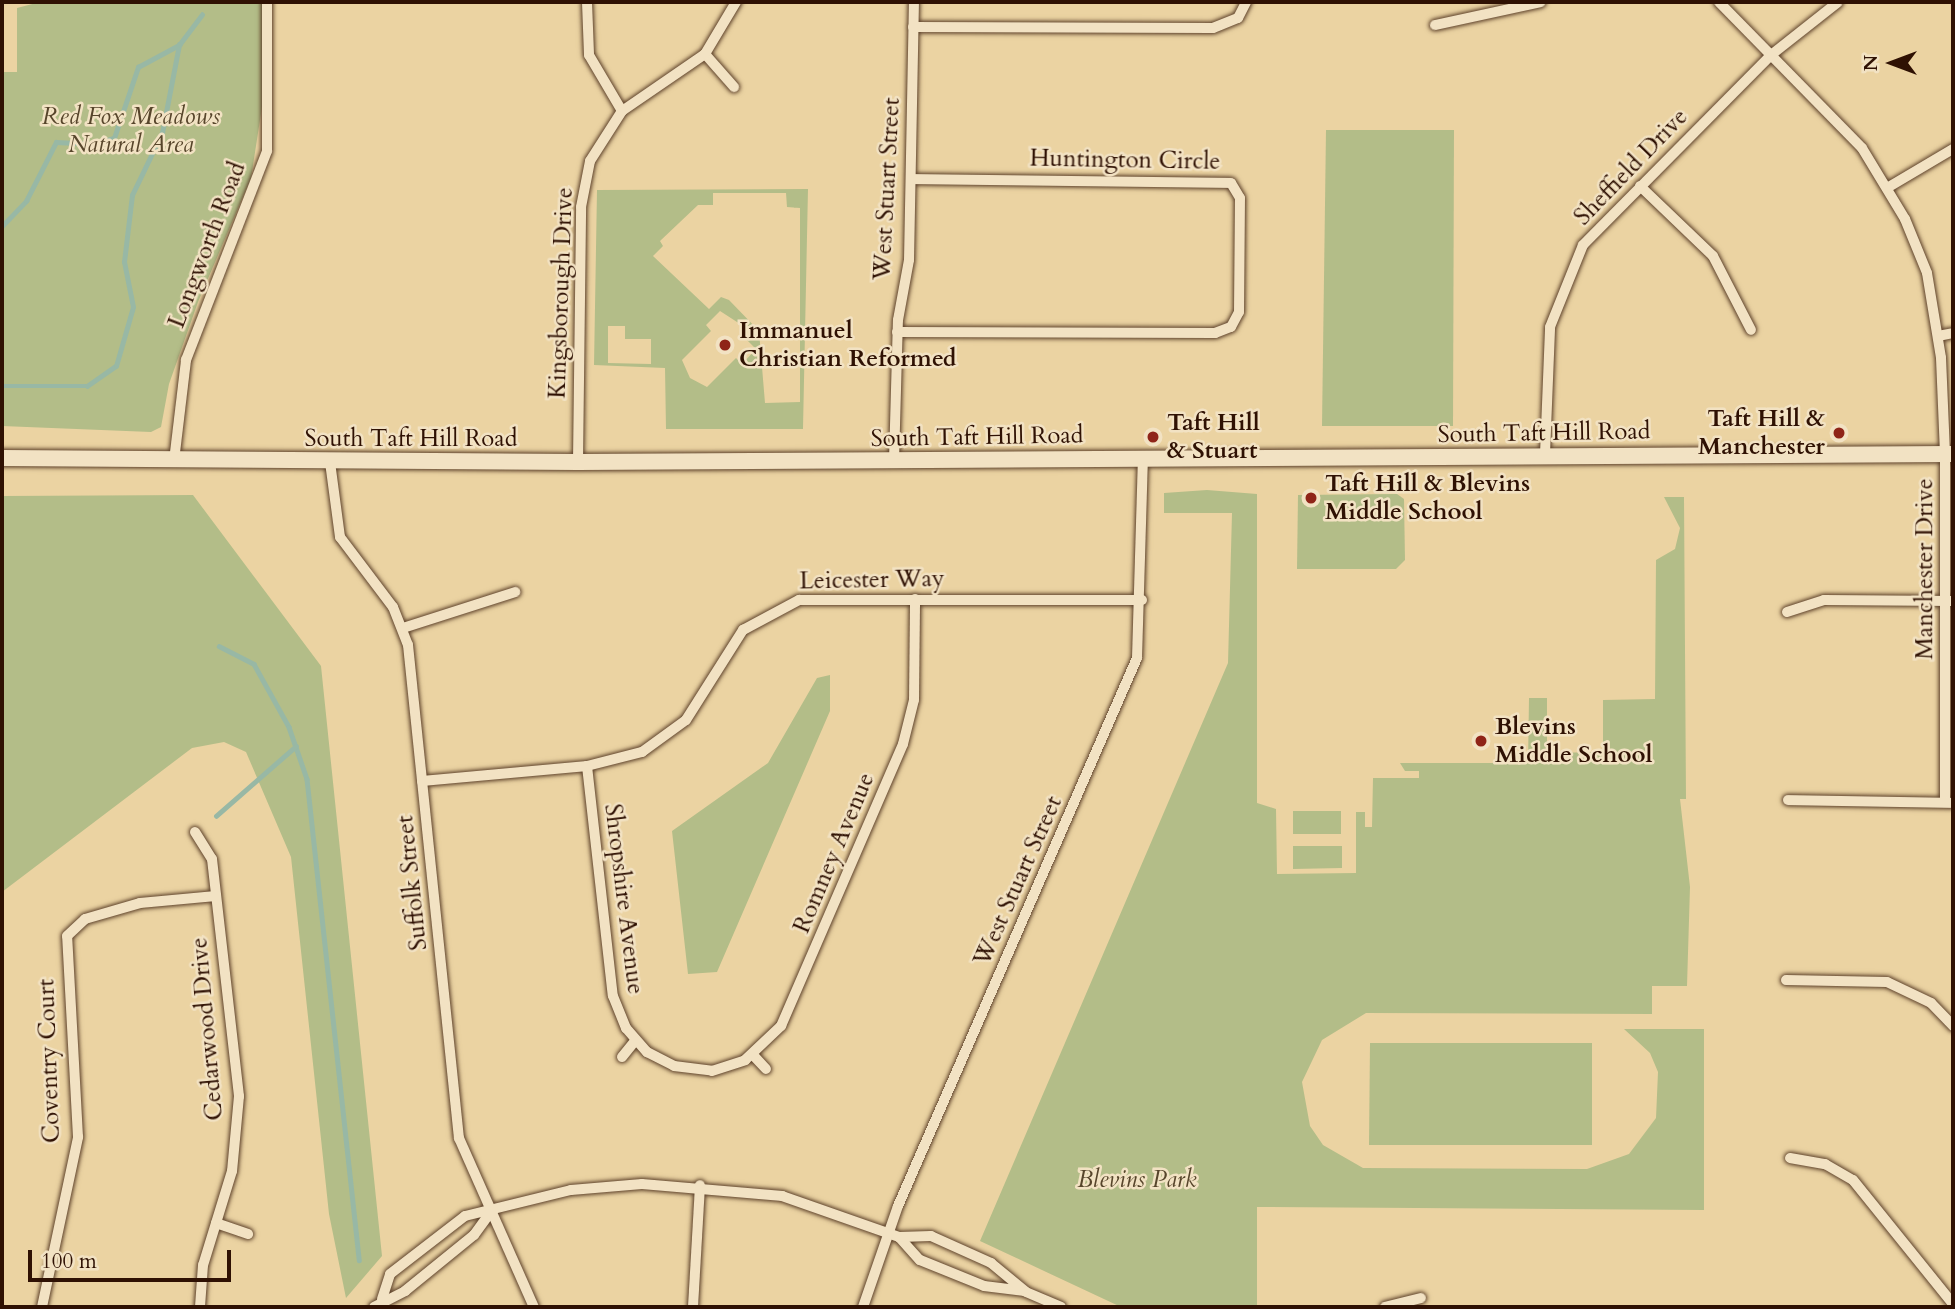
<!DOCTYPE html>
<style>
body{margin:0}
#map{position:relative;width:1955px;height:1309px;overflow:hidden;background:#ebd3a2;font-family:Cardo,serif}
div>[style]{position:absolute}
.green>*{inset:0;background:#b3bd88}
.stream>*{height:4.5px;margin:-2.25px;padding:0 2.25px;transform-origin:2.25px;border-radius:2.25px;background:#98b8a5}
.roads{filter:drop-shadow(0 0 2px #5e422b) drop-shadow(0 0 2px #5e422b)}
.street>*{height:10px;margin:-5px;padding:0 5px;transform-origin:5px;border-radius:5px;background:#f2e2c3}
.secondary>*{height:16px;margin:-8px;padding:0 8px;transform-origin:8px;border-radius:8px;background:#f2e2c3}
.dots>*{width:19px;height:19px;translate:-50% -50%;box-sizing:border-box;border:4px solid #f2e2c3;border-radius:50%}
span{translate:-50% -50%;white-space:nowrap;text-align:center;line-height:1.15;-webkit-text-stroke:5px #f2e2c3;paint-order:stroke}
.park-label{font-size:24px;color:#57452b;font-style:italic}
.street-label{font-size:24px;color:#2f1103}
.poi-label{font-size:24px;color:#2f1103;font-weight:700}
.left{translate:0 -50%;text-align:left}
.right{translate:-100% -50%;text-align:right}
.frame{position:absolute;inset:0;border:4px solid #2f1103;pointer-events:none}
.north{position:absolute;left:1857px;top:28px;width:70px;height:70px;-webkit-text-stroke:5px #f2e2c3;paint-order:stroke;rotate:270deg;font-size:19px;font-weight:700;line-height:28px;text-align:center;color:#2f1103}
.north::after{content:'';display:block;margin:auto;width:24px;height:32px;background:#2f1103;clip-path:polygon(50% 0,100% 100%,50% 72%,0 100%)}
.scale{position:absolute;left:28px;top:1250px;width:203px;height:32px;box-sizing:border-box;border:4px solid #2f1103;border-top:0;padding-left:9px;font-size:21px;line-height:24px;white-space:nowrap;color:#2f1103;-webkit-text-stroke:5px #f2e2c3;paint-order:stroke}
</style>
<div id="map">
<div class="green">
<div style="clip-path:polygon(40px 2px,262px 2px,262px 107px,251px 178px,198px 302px,169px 384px,161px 427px,151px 432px,2px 426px,2px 72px,17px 72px,17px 8px)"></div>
<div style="clip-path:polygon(1326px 130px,1454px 130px,1453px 426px,1322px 426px)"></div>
<div style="clip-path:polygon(evenodd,808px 189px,803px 429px,666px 429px,665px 368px,594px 365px,597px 190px,808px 189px,786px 193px,787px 207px,800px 208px,800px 402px,765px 403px,759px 331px,729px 300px,721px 297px,709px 309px,653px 256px,663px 246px,660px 241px,698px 205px,713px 205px,713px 193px,786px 193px,808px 189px,720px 311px,754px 333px,747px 340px,756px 349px,742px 364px,736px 358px,707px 387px,690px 378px,682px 360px,711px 331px,706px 325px,720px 311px,808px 189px,608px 326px,625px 326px,625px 339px,651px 339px,651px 364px,608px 363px,608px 326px)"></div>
<div style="clip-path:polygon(1207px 490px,1257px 494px,1257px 803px,1276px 809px,1277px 874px,1356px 873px,1356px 812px,1365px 812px,1365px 827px,1372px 827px,1373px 778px,1419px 778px,1419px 771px,1405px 771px,1400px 763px,1528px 763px,1529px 698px,1547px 698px,1547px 753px,1603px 752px,1603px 700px,1655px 699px,1656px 560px,1675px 549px,1680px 528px,1664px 497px,1684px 497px,1686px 799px,1680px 799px,1690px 887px,1687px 986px,1652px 986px,1652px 1014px,1366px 1013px,1322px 1040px,1302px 1082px,1310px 1126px,1323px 1145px,1363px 1168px,1587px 1169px,1629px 1154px,1656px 1118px,1658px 1072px,1650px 1053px,1624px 1029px,1704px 1029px,1704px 1210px,1257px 1207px,1257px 1307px,1121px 1307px,980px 1241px,1228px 663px,1232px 513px,1164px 513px,1164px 493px)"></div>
<div style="clip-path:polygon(1397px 494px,1404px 499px,1405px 560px,1396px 569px,1297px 569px,1298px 495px)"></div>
<div style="clip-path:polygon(193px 495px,321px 666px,382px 1256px,346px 1298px,329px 1214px,291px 857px,246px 752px,224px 742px,192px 748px,2px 892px,2px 496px)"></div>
<div style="clip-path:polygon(830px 675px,830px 711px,717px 972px,688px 974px,672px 831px,768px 763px,817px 678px)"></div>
<div style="clip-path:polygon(1293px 811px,1341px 811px,1341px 834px,1293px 834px)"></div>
<div style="clip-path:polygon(1293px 846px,1342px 846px,1342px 868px,1293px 869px)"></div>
<div style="clip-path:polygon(1370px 1043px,1592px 1043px,1592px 1145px,1369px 1145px)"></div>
</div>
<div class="stream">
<div style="left:2px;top:226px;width:35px;rotate:-46deg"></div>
<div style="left:26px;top:201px;width:66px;rotate:-63deg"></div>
<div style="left:56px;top:142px;width:39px;rotate:3deg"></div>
<div style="left:95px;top:144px;width:20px;rotate:-18deg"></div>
<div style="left:114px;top:138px;width:75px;rotate:-71.3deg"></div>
<div style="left:138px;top:67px;width:47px;rotate:-28.2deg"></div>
<div style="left:2px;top:386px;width:85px"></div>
<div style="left:87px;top:386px;width:35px;rotate:-35deg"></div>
<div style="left:116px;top:366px;width:61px;rotate:-73.9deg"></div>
<div style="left:133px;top:307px;width:46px;rotate:-101.3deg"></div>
<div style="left:124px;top:262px;width:67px;rotate:-83.2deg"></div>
<div style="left:132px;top:195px;width:69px;rotate:-64.2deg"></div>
<div style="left:162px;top:133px;width:90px;rotate:-79.1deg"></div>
<div style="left:179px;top:45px;width:38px;rotate:-53deg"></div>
<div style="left:219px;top:646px;width:39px;rotate:27deg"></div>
<div style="left:254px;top:664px;width:72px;rotate:60.9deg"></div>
<div style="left:289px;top:727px;width:55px;rotate:70.9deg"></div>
<div style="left:307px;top:779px;width:484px;rotate:83.8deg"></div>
<div style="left:216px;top:816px;width:106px;rotate:-41.2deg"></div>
</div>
<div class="roads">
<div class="street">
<div style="left:587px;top:2px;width:53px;rotate:87.8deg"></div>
<div style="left:589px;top:55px;width:65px;rotate:59.5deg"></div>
<div style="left:1719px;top:2px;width:204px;rotate:45.6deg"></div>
<div style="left:1862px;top:148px;width:83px;rotate:58.8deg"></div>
<div style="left:1905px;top:219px;width:58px;rotate:67.8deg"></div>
<div style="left:1927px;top:273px;width:86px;rotate:80.6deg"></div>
<div style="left:1941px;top:358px;width:96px;rotate:87.6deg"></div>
<div style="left:1945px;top:454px;width:348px;rotate:90deg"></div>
<div style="left:1435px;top:25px;width:108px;rotate:-12.2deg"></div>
<div style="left:913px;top:27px;width:300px;rotate:0.2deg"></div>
<div style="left:1213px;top:28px;width:27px;rotate:-22deg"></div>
<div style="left:1238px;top:18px;width:18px;rotate:-63deg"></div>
<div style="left:705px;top:54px;width:44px;rotate:48.7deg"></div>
<div style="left:1640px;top:186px;width:101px;rotate:43.8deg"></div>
<div style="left:1713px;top:256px;width:83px;rotate:62.8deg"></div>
<div style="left:1887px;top:188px;width:77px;rotate:-30.6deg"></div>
<div style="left:897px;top:332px;width:318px;rotate:0.2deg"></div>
<div style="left:1215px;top:333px;width:17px;rotate:-21deg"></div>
<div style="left:1231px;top:327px;width:17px;rotate:-62deg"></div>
<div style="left:1239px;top:312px;width:114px;rotate:-89.5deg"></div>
<div style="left:1240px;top:198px;width:17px;rotate:-121deg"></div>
<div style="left:1231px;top:183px;width:319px;rotate:-179.3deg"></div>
<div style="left:1938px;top:336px;width:15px;rotate:-11deg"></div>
<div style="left:1545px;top:454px;width:127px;rotate:-87.7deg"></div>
<div style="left:1550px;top:327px;width:88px;rotate:-68.1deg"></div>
<div style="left:1583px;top:245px;width:267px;rotate:-45.3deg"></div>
<div style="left:1771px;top:55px;width:85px;rotate:-38.3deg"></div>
<div style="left:174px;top:461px;width:102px;rotate:-83.2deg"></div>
<div style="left:186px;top:360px;width:224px;rotate:-68.8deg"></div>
<div style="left:267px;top:151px;width:149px;rotate:-90deg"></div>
<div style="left:894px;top:461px;width:141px;rotate:-88.4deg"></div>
<div style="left:898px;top:320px;width:61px;rotate:-79.6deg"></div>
<div style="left:909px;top:260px;width:258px;rotate:-88.9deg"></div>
<div style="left:330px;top:462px;width:76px;rotate:82.4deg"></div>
<div style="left:340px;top:537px;width:88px;rotate:52.9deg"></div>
<div style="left:393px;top:607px;width:41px;rotate:68.5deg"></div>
<div style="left:408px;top:645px;width:496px;rotate:84.1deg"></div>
<div style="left:459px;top:1138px;width:185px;rotate:66.1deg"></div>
<div style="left:578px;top:462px;width:255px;rotate:-89.3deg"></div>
<div style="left:581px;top:207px;width:47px;rotate:-78.9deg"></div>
<div style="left:590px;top:161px;width:59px;rotate:-57.4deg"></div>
<div style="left:622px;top:111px;width:101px;rotate:-34.5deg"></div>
<div style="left:705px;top:54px;width:61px;rotate:-59.2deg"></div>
<div style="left:1787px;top:612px;width:39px;rotate:-18deg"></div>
<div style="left:1824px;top:600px;width:129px;rotate:0.4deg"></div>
<div style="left:403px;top:628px;width:118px;rotate:-17.8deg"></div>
<div style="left:587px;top:766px;width:231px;rotate:83.6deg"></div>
<div style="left:613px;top:996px;width:35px;rotate:68deg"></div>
<div style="left:626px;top:1028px;width:32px;rotate:49deg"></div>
<div style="left:647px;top:1052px;width:30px;rotate:27deg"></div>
<div style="left:674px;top:1066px;width:38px;rotate:7deg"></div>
<div style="left:712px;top:1071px;width:35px;rotate:-18deg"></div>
<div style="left:745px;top:1060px;width:50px;rotate:-43.4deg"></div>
<div style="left:781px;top:1026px;width:307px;rotate:-66.6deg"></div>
<div style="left:903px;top:744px;width:45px;rotate:-76deg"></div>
<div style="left:914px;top:700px;width:101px;rotate:-89.4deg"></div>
<div style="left:422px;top:781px;width:166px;rotate:-5.2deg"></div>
<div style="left:587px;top:766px;width:57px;rotate:-14.3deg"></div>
<div style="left:642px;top:752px;width:54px;rotate:-36deg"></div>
<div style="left:686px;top:720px;width:107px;rotate:-57.7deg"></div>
<div style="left:743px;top:630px;width:64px;rotate:-28.2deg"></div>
<div style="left:799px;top:600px;width:343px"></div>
<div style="left:1788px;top:800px;width:165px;rotate:1deg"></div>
<div style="left:195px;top:832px;width:32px;rotate:58deg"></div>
<div style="left:212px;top:859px;width:239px;rotate:83.5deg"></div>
<div style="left:239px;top:1096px;width:75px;rotate:95.3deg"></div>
<div style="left:232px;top:1171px;width:98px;rotate:107.1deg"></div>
<div style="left:203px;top:1265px;width:42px;rotate:94.1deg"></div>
<div style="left:1786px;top:980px;width:101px;rotate:1.1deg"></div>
<div style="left:1887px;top:982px;width:49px;rotate:25.5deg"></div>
<div style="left:1931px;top:1003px;width:32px;rotate:46deg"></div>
<div style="left:753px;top:1055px;width:19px;rotate:47deg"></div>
<div style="left:622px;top:1057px;width:21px;rotate:-51deg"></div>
<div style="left:1790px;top:1158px;width:36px;rotate:10deg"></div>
<div style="left:1825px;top:1164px;width:32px;rotate:30deg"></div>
<div style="left:1853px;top:1180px;width:159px;rotate:51.1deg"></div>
<div style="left:216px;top:1223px;width:34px;rotate:19deg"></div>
<div style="left:899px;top:1237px;width:31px;rotate:48deg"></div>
<div style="left:920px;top:1260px;width:69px;rotate:22.1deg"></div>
<div style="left:984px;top:1286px;width:39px;rotate:7deg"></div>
<div style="left:382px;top:1299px;width:26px;rotate:-72deg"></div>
<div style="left:390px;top:1274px;width:95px;rotate:-37.7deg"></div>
<div style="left:465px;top:1216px;width:109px;rotate:-13.8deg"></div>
<div style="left:571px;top:1190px;width:71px;rotate:-4.8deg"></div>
<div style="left:642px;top:1184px;width:141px;rotate:4.9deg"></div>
<div style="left:782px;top:1196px;width:124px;rotate:19.3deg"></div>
<div style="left:899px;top:1237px;width:32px;rotate:-2deg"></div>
<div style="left:931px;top:1236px;width:66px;rotate:24.2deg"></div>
<div style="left:991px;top:1263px;width:45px;rotate:39.6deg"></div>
<div style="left:1026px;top:1292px;width:38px;rotate:23deg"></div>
<div style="left:42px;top:1307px;width:174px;rotate:-78deg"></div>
<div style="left:78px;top:1137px;width:201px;rotate:-93.1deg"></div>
<div style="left:67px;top:936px;width:25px;rotate:-43deg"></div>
<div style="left:85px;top:919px;width:57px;rotate:-16.2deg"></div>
<div style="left:140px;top:903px;width:76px;rotate:-5.3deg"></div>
<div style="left:374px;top:1307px;width:35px;rotate:-27deg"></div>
<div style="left:405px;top:1291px;width:89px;rotate:-39.1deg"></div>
<div style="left:474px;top:1235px;width:26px;rotate:-54deg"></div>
<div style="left:693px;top:1307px;width:122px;rotate:-86.7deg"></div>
<div style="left:863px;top:1307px;width:107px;rotate:-70.9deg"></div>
<div style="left:898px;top:1206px;width:598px;rotate:-66.44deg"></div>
<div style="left:1137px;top:658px;width:200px;rotate:-88.3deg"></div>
<div style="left:1385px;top:1307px;width:37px;rotate:-14deg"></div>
</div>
<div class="secondary">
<div style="left:2px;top:458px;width:576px;rotate:0.4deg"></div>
<div style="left:578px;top:462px;width:1375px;rotate:-0.33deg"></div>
</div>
</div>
<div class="dots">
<div style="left:725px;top:345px;background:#8f2418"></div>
<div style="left:1839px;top:433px;background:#8f2418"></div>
<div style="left:1153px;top:437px;background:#8f2418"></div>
<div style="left:1311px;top:498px;background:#8f2418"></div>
<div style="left:1481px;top:741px;background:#8f2418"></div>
</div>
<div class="park-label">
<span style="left:131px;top:131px">Red Fox Meadows<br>Natural Area</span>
<span style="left:1137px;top:1180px">Blevins Park</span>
</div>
<div class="street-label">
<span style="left:1125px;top:160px;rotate:1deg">Huntington Circle</span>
<span style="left:1631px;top:167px;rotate:-46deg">Sheffield Drive</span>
<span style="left:887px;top:189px;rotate:-87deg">West Stuart Street</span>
<span style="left:207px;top:245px;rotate:-69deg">Longworth Road</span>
<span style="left:561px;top:293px;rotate:-88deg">Kingsborough Drive</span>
<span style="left:1544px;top:433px;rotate:-1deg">South Taft Hill Road</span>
<span style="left:977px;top:437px;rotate:-1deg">South Taft Hill Road</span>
<span style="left:411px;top:439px">South Taft Hill Road</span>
<span style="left:1925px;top:569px;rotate:-90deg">Manchester Drive</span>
<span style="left:872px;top:580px;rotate:-1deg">Leicester Way</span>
<span style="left:834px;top:853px;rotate:-67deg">Romney Avenue</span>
<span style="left:1018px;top:881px;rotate:-66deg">West Stuart Street</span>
<span style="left:412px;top:883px;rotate:-96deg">Suffolk Street</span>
<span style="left:624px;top:899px;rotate:83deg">Shropshire Avenue</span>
<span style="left:207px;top:1029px;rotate:-95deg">Cedarwood Drive</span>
<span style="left:49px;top:1061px;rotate:-92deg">Coventry Court</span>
</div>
<div class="poi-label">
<span class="left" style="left:739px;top:345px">Immanuel<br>Christian Reformed</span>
<span class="right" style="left:1825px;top:433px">Taft Hill &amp;<br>Manchester</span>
<span class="left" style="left:1167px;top:437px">Taft Hill<br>&amp; Stuart</span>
<span class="left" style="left:1325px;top:498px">Taft Hill &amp; Blevins<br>Middle School</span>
<span class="left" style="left:1495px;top:741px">Blevins<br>Middle School</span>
</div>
<div class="frame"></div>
<div class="north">N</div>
<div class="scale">100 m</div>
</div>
